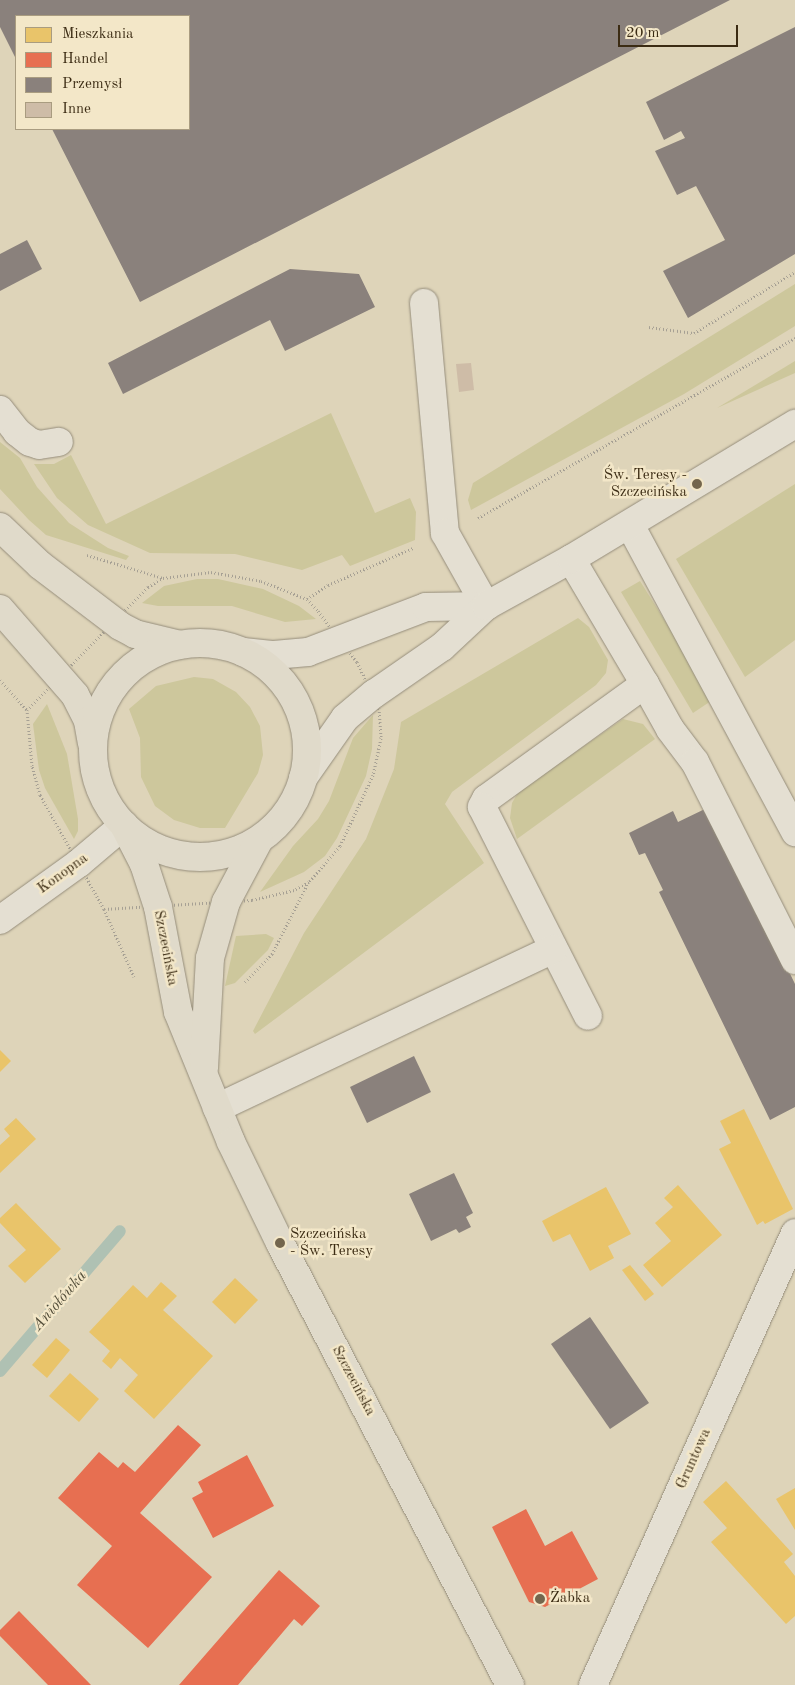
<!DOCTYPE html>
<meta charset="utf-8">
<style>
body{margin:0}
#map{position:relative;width:795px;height:1685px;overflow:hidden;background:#ded4b9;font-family:"Old Standard TT",serif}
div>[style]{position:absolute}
.green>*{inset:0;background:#cdc79c}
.homes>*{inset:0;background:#e9c46a}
.shops>*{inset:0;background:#e76f51}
.industry>*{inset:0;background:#8a817c}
.stream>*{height:12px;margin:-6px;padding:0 6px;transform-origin:6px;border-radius:6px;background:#afc1b3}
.building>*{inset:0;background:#cebca7}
.path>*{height:3px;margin-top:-1.5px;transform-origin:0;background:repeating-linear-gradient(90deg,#a6a094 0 1px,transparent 0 3.5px)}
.roads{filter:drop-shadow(0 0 1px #958d7b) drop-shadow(0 0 1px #958d7b)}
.minor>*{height:28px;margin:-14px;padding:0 14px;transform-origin:14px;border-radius:14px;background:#e4dfd2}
.major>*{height:28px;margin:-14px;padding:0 14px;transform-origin:14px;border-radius:14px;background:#e0daca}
.major>.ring{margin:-14px;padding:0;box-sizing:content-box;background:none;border:28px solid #e0daca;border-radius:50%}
.dots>*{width:14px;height:14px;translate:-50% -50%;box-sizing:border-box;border:2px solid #f3e7c8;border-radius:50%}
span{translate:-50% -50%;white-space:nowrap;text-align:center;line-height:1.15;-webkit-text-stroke:5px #f3e7c8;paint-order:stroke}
.poi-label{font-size:15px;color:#3b2b13}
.right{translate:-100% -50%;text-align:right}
.left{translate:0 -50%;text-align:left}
.street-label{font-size:15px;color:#3b2b13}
.water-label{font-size:16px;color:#534e3a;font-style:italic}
.legend{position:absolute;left:15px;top:15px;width:175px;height:115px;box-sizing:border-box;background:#f3e7c8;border:1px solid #a99c80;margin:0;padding:6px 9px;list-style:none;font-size:15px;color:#3b2b13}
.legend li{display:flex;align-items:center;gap:10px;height:25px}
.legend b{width:25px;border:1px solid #a99c80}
.scale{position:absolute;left:618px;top:25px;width:120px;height:22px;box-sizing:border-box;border:2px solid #3b2b13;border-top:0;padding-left:6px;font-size:15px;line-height:18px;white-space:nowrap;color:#3b2b13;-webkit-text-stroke:4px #f3e7c8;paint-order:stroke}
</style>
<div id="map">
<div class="green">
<div style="clip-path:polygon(795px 284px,795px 326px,684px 394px,471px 510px,468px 500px,473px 483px)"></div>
<div style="clip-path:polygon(795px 361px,795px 373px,717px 408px)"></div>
<div style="clip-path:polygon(331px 413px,375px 513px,410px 498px,416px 512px,415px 540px,350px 566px,342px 555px,302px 570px,235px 554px,150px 553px,88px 525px,57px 498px,34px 464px,54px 464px,71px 455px,106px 524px)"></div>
<div style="clip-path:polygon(0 442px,20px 458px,37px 487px,69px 523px,108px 548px,129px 556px,126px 560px,46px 535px,29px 520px,0 489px)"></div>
<div style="clip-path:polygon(795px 484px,795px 640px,745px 677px,676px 559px)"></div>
<div style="clip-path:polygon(197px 579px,218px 579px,263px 589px,299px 606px,316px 619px,285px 622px,232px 606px,158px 606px,142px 603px,164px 586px)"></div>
<div style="clip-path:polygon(640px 581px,714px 699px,693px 713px,621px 592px)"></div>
<div style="clip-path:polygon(578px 618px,589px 627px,608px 660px,606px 673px,596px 685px,452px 792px,445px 804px,484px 863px,255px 1034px,253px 1031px,304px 933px,366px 839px,394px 769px,401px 722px)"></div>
<div style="clip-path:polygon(194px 677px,213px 679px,236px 692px,250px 707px,260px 726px,263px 755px,258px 773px,225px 828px,200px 828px,174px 820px,155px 806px,141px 777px,140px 738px,129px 709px,156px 686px)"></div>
<div style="clip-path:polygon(47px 704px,67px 754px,78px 819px,78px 831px,74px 839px,45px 788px,39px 770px,33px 724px)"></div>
<div style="clip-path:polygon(373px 715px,372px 749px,366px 776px,337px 838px,325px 856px,304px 872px,260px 892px,293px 846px,318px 819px,329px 801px,353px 738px)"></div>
<div style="clip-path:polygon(623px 719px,643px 724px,655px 739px,517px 839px,510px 818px,512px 803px,519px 791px)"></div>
<div style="clip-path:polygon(266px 934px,274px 938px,268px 950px,235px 983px,225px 986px,236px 936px)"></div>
</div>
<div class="homes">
<div style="clip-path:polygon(0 1050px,11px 1061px,0 1072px)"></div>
<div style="clip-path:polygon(744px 1109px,793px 1209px,765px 1224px,763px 1221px,757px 1225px,719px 1149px,731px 1143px,720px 1121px)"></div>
<div style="clip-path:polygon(16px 1118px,36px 1139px,0 1173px,0 1145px,10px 1136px,4px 1129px)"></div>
<div style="clip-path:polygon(678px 1185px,722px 1235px,662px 1287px,643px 1265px,671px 1241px,655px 1223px,673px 1207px,664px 1198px)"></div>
<div style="clip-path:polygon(606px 1187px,631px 1234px,608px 1246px,614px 1258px,590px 1271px,570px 1234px,553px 1242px,542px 1221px)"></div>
<div style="clip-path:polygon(16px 1203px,61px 1249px,25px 1283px,8px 1266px,26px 1250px,0 1223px,0 1218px)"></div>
<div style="clip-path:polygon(630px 1265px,654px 1294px,645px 1301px,622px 1270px)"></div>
<div style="clip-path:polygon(235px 1278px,258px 1300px,235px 1324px,212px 1302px)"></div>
<div style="clip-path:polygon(161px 1282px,177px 1296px,163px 1310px,213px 1356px,154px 1419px,124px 1391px,138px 1375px,120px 1358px,111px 1369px,102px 1361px,110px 1351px,89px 1332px,133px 1285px,147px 1298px)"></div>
<div style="clip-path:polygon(56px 1338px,70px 1350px,47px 1378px,32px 1365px)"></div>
<div style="clip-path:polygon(70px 1373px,99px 1399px,79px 1422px,49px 1396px)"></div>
<div style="clip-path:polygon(726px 1481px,793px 1554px,784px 1562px,795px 1576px,795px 1616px,786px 1624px,711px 1542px,727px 1528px,703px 1502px)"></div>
<div style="clip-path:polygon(795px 1488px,795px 1530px,776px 1499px)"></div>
</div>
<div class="shops">
<div style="clip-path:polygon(178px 1425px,201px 1445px,140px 1513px,212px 1577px,148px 1648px,77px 1585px,112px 1546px,58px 1498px,99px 1452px,118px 1468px,123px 1462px,135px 1472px)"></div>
<div style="clip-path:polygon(247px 1455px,274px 1506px,213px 1538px,192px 1498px,203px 1492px,198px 1482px)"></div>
<div style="clip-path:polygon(526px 1509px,545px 1546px,572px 1531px,598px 1579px,545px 1607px,529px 1602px,492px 1527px)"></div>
<div style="clip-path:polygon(279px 1570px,320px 1606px,302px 1626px,294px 1619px,238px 1685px,179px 1685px)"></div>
<div style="clip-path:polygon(19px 1611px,91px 1685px,48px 1685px,0 1636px,0 1630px)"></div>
</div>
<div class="industry">
<div style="clip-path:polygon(0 0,730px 0,140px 302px,52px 129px,189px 129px,189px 16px,16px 16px,16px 59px,0 27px)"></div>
<div style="clip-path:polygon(795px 27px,795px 254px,688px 318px,663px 271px,725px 240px,696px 186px,677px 195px,655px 151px,685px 138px,681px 131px,664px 140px,646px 102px)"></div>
<div style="clip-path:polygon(27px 240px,42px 269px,0 291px,0 254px)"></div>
<div style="clip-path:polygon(290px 269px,359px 274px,375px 307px,285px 351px,270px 320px,123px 394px,108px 363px)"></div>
<div style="clip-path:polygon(709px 807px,795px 984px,795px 1107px,770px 1120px,659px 892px,663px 890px,645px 853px,639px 855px,629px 833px,673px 811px,678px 822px)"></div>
<div style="clip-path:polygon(414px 1056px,431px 1092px,367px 1123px,350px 1087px)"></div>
<div style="clip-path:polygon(454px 1173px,473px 1213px,466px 1217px,471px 1227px,459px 1233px,456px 1229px,431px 1241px,409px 1194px)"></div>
<div style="clip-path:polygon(590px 1317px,649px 1403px,610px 1429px,551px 1344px)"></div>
</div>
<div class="stream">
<div style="left:0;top:1371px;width:184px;rotate:-49.4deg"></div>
</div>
<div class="building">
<div style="clip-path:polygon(471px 363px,474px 390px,459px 392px,456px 364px)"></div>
</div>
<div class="path">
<div style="left:649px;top:327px;width:45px;rotate:7.6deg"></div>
<div style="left:694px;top:333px;width:118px;rotate:-31.1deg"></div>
<div style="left:478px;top:518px;width:365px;rotate:-29.6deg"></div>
<div style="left:87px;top:555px;width:79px;rotate:16.8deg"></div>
<div style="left:211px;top:572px;width:51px;rotate:10.2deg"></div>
<div style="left:261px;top:581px;width:49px;rotate:21.4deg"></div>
<div style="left:307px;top:599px;width:16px;rotate:47deg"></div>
<div style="left:318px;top:611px;width:64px;rotate:52.6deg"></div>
<div style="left:357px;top:662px;width:51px;rotate:64.4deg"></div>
<div style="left:379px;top:708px;width:30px;rotate:86deg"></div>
<div style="left:381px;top:738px;width:38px;rotate:102deg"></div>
<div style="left:373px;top:775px;width:78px;rotate:114.9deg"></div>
<div style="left:340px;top:846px;width:48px;rotate:130.7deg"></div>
<div style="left:309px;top:882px;width:17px;rotate:152deg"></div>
<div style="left:294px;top:890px;width:43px;rotate:166.6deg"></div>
<div style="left:252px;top:900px;width:148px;rotate:176.5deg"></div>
<div style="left:104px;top:909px;width:131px;rotate:-119.3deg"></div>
<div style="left:40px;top:795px;width:30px;rotate:-105deg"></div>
<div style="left:32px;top:766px;width:56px;rotate:-95.1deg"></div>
<div style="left:27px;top:710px;width:173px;rotate:-45.5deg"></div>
<div style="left:148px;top:587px;width:17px;rotate:-31deg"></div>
<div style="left:163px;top:578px;width:48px;rotate:-7.1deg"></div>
<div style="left:307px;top:599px;width:25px;rotate:-34deg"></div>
<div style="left:328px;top:585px;width:93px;rotate:-23.5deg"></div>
<div style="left:0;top:680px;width:40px;rotate:48deg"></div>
<div style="left:104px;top:909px;width:74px;rotate:66.2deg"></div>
<div style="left:245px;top:982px;width:39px;rotate:-46deg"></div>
<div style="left:272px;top:954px;width:80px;rotate:-63.1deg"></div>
</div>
<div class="roads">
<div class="minor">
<div style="left:424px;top:303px;width:231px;rotate:84.8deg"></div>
<div style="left:445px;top:533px;width:84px;rotate:60.7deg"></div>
<div style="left:0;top:410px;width:28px;rotate:52deg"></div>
<div style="left:17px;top:432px;width:16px;rotate:38deg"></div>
<div style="left:30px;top:442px;width:9px;rotate:18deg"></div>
<div style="left:39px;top:445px;width:20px;rotate:-9deg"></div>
<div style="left:630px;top:525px;width:349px;rotate:61.7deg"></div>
<div style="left:571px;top:559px;width:145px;rotate:59.4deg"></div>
<div style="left:645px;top:684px;width:196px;rotate:144.1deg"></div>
<div style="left:486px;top:799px;width:9px;rotate:117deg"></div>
<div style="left:482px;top:807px;width:234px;rotate:63.1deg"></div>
<div style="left:243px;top:652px;width:31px;rotate:6deg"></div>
<div style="left:274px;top:655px;width:34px;rotate:-5deg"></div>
<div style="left:308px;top:652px;width:126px;rotate:-20.9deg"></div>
<div style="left:426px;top:607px;width:60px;rotate:-1deg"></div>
<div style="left:645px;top:684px;width:51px;rotate:60.9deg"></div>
<div style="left:670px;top:729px;width:41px;rotate:52.9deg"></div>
<div style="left:695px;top:762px;width:222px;rotate:63.2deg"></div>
<div style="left:303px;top:778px;width:73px;rotate:-55deg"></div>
<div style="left:345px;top:718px;width:38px;rotate:-40deg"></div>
<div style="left:374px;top:694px;width:83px;rotate:-34.7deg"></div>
<div style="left:442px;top:647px;width:60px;rotate:-43deg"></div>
<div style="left:486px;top:606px;width:97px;rotate:-28.9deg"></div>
<div style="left:571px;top:559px;width:262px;rotate:-31.1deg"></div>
<div style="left:0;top:920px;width:97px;rotate:-35.8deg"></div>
<div style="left:79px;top:863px;width:59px;rotate:-40.2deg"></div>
<div style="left:217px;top:1108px;width:372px;rotate:-25.3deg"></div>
<div style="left:593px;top:1685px;width:495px;rotate:-65.9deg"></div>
</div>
<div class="major">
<div style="left:0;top:527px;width:55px;rotate:43.5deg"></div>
<div style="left:40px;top:565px;width:101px;rotate:37.3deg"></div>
<div style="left:120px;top:626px;width:17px;rotate:28deg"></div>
<div style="left:135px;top:634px;width:46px;rotate:13.7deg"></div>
<div style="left:0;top:609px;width:114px;rotate:48.9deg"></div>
<div style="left:75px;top:695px;width:29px;rotate:63deg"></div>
<div style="left:88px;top:721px;width:22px;rotate:80deg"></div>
<div class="ring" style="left:93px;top:643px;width:186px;height:186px"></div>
<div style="left:124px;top:825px;width:44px;rotate:62.9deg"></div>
<div style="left:144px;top:864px;width:45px;rotate:72deg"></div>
<div style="left:158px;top:907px;width:107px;rotate:79.2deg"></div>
<div style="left:178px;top:1012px;width:140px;rotate:67.8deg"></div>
<div style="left:231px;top:1142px;width:112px;rotate:64.1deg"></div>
<div style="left:280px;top:1243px;width:498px;rotate:62.5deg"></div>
<div style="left:204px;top:1068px;width:110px;rotate:-86.9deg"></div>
<div style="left:210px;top:958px;width:58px;rotate:-74.1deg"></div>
<div style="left:226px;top:902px;width:70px;rotate:-62deg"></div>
</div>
</div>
<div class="dots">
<div style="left:697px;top:484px;background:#74664d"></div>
<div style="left:280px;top:1243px;background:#74664d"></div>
<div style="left:540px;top:1599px;background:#74664d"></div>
</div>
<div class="poi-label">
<span class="right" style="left:687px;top:484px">Św. Teresy -<br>Szczecińska</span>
<span class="left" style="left:290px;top:1243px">Szczecińska<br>- Św. Teresy</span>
<span class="left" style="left:550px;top:1599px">Żabka</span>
</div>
<div class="street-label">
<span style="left:63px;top:874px;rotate:-36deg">Konopna</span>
<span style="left:165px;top:948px;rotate:79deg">Szczecińska</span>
<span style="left:353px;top:1381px;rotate:62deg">Szczecińska</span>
<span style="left:694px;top:1459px;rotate:-66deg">Gruntowa</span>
</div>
<div class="water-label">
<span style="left:60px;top:1301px;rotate:-49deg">Aniołówka</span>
</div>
<ul class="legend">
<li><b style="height:14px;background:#e9c46a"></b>Mieszkania</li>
<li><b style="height:14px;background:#e76f51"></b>Handel</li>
<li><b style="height:14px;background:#8a817c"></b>Przemysł</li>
<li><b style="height:14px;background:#cebca7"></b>Inne</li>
</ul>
<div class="scale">20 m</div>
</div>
